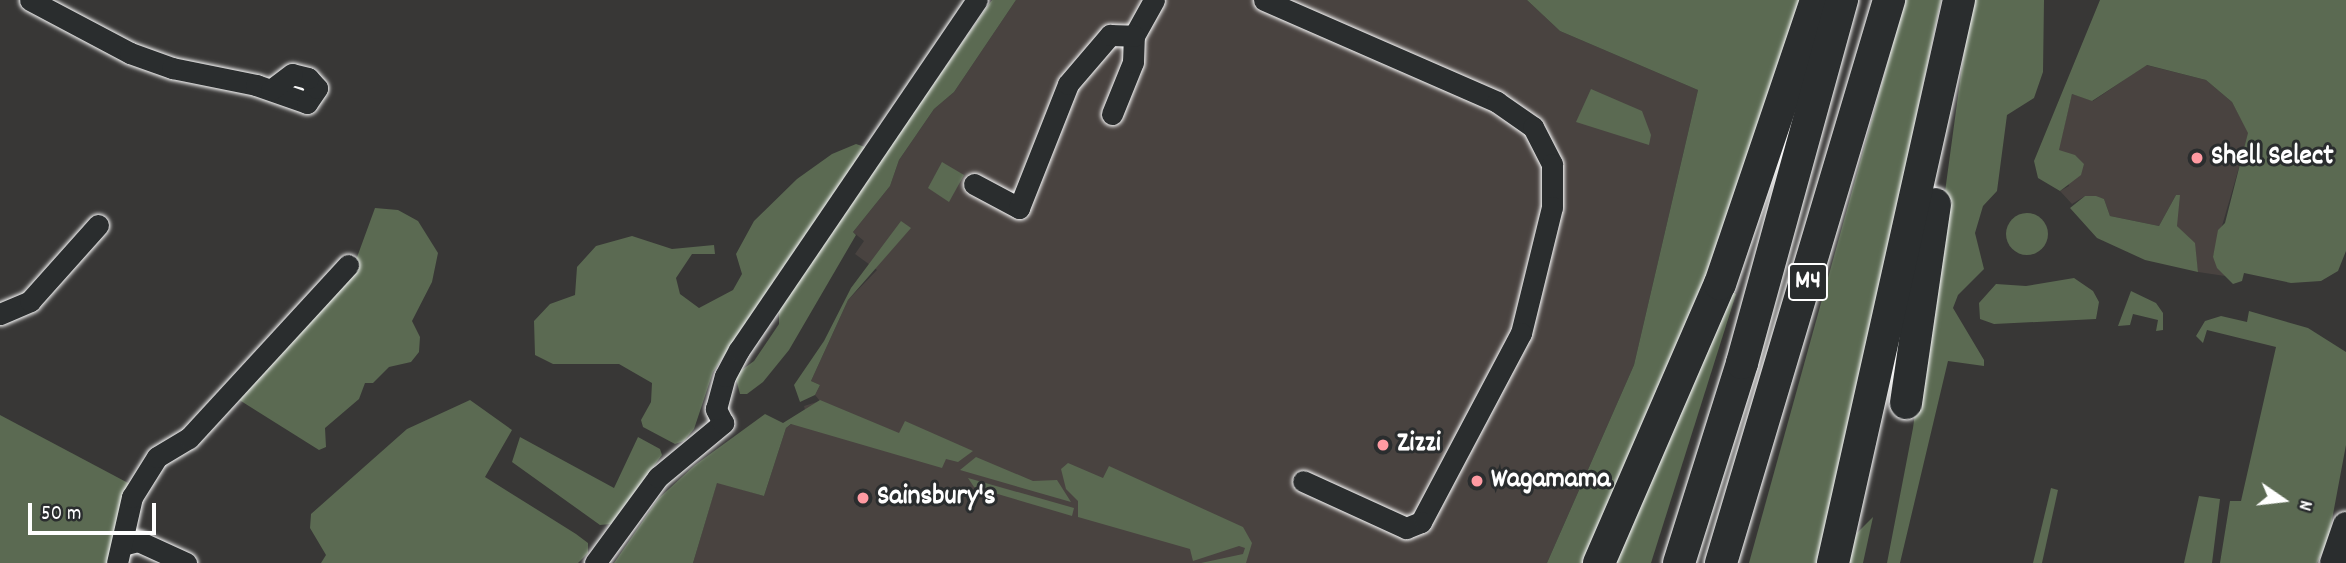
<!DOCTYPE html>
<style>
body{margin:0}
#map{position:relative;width:2346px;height:563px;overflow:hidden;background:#383736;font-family:Dekko,sans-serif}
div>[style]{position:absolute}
.built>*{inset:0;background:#494340}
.green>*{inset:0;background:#5b6a52}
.round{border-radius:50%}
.roads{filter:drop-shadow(0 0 2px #fff) drop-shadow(0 0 2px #fff)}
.minor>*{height:21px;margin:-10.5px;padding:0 10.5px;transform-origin:10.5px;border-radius:10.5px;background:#2a2d2e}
.major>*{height:26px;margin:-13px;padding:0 13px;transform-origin:13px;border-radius:13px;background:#2a2d2e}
.highway>*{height:32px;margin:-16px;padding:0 16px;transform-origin:16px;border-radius:16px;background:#2a2d2e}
.dots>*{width:19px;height:19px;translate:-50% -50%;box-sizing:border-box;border:4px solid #2a2d2e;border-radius:50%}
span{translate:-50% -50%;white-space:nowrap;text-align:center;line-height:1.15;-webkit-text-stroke:6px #2a2d2e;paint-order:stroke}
.shield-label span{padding:2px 5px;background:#2a2d2e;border:2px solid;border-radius:5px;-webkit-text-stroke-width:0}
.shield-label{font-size:26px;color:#fff;font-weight:700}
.poi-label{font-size:28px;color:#fff;font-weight:700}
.left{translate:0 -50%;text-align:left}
.north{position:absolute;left:2248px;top:465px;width:70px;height:70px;-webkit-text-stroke:5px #2a2d2e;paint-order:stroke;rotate:104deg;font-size:19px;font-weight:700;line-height:28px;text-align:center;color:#fff}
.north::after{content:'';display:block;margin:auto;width:24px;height:32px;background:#fff;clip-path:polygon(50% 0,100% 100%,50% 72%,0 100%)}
.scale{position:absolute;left:28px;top:503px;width:128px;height:32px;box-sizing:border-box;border:4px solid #fff;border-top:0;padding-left:9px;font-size:21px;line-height:24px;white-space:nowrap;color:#fff;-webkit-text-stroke:5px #2a2d2e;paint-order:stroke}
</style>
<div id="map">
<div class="built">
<div style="clip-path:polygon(1016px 0,1527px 0,1560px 31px,1698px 90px,1634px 365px,1547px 563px,693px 563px,717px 482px,764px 496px,786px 428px,806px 414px,804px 406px,820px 401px,815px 395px,820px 385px,811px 381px,848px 300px,877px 270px,855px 254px,864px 241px,853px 232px,890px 186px,899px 160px,934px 109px,954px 92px)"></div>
<div style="clip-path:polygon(2146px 65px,2206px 80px,2232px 102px,2249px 133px,2213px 257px,2225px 276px,2198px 272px,2194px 243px,2177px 226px,2176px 195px,2159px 226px,2110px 216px,2104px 199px,2085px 196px,2072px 204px,2060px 191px,2069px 186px,2058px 151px,2072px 94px,2093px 101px)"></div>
</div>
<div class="green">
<div style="clip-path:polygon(992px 0,1016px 0,954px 92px,934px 109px,899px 160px,890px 186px,853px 232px,856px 235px,789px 350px,763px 382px,747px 394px,740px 394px,735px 375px,754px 361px,779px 324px,779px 306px)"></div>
<div style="clip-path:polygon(1527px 0,1801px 0,1683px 349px,1588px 563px,1547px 563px,1634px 365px,1698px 90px,1560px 31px)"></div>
<div style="clip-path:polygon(1905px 0,1941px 0,1822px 563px,1749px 563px)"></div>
<div style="clip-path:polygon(1971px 0,2044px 0,2043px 72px,2034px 98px,2007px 115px,1997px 191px,1983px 206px,1975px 233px,1984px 269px,1958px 295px,1953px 308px,1984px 360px,1984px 366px,1948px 361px,1900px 563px,1887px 563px,1913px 428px)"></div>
<div style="clip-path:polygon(2100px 0,2346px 0,2346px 251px,2338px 271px,2321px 281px,2291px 283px,2244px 273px,2242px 281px,2233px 284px,2217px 268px,2213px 257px,2218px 230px,2225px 223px,2248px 133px,2232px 102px,2206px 80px,2147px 65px,2092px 101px,2072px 94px,2059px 150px,2075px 155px,2084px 164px,2081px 175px,2060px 191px,2038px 178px,2034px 161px)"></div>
<div style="clip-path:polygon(1591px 89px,1642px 111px,1651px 135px,1649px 145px,1576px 122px)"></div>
<div style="clip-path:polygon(856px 144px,868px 148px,713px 372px,694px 429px,684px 441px,675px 444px,643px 427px,641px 420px,651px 402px,652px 383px,619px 364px,553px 364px,535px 355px,534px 321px,550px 304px,575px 295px,577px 267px,596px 246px,632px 236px,672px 249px,714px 245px,715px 254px,692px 254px,676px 278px,680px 294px,699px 308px,733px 290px,742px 274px,736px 254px,754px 221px,797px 179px,832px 154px)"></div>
<div style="clip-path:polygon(942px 162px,964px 175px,949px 202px,928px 188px)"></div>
<div style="clip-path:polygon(2176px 195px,2180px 195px,2177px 226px,2195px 243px,2198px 272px,2145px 260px,2097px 238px,2070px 208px,2085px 196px,2096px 196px,2104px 199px,2110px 216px,2159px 226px)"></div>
<div style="clip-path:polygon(375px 208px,398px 210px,418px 221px,438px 253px,432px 282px,412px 321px,420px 337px,419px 352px,411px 362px,389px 367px,373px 383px,365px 383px,359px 399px,325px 428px,326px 447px,319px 450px,233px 396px,356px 260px)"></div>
<div class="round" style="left:2006px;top:213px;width:42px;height:42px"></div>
<div style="clip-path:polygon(901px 221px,911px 228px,848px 300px,811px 381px,820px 385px,815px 395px,800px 402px,794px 385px,824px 341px,851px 288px)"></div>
<div style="clip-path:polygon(2074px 278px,2093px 291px,2099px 302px,2096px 319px,1994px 324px,1980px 319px,1979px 303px,1996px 284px,2026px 286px)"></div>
<div style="clip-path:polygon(2131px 291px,2156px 303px,2163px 313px,2163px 330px,2156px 331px,2158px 320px,2133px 314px,2130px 325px,2118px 326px)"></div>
<div style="clip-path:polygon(1730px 292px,1736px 294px,1651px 563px,1615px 563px)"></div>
<div style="clip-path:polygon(2249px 311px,2308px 328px,2346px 352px,2346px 445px,2328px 541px,2317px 563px,2220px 563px,2230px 501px,2241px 501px,2276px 347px,2207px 330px,2203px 343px,2196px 336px,2205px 321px,2221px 316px,2247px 322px)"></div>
<div style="clip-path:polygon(470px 400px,512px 430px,485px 477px,576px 534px,588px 543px,588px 553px,578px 563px,321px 563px,326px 555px,310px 528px,311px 514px,407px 429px)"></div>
<div style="clip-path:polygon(820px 400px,899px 433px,905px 421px,973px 451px,958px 462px,946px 459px,942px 468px,791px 424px,786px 428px,764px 496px,717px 483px,693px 563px,614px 563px,658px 499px,695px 465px,765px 414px,783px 423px)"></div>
<div style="clip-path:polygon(0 415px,130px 484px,111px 563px,0 563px)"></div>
<div style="clip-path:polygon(520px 437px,614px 488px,638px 437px,660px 449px,662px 455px,611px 524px,600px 525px,512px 462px)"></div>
<div style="clip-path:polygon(976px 457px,1033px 481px,1057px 480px,1071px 502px,960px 470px)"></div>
<div style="clip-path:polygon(1068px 463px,1103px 478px,1109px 466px,1243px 527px,1252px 543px,1246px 563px,1201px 563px,1243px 554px,1245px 548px,1239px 546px,1193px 561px,1190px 549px,1078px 517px,1078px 501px,1066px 489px,1061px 469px)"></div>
<div style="clip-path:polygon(968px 478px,1074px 508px,1072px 516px,974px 487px)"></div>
<div style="clip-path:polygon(2051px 488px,2058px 490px,2042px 563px,2033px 563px)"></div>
<div style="clip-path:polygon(2199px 496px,2220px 499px,2212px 563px,2184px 563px)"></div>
<div style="clip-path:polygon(1873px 517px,1863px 563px,1844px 563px,1857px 533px)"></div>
</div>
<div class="roads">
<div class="minor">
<div style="left:30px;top:0;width:113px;rotate:27.9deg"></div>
<div style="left:130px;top:53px;width:45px;rotate:19.7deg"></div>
<div style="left:172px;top:68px;width:86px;rotate:11.4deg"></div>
<div style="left:256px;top:85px;width:54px;rotate:19.4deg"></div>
<div style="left:307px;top:103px;width:18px;rotate:-56deg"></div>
<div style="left:317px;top:88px;width:13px;rotate:-132deg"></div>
<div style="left:308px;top:78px;width:16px;rotate:-166deg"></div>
<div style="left:292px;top:74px;width:26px;rotate:143deg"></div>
<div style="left:1264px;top:0;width:254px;rotate:23.6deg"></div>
<div style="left:1497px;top:102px;width:44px;rotate:34.8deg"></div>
<div style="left:1533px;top:127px;width:42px;rotate:62.8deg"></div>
<div style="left:1552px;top:164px;width:43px;rotate:90deg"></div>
<div style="left:1552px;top:207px;width:130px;rotate:103.8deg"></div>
<div style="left:1521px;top:333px;width:214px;rotate:117.9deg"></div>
<div style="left:1421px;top:522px;width:16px;rotate:158deg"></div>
<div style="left:1406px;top:528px;width:113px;rotate:-155.5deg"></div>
<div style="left:1112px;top:114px;width:56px;rotate:-68deg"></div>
<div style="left:1133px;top:62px;width:26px;rotate:-88deg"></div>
<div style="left:1134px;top:36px;width:41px;rotate:-60.9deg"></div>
<div style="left:974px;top:184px;width:51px;rotate:28.1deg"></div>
<div style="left:1019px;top:208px;width:133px;rotate:-68.4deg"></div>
<div style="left:1068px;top:84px;width:65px;rotate:-49.4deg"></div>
<div style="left:1110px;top:35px;width:24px;rotate:2deg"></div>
<div style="left:0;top:314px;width:33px;rotate:-23deg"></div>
<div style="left:30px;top:301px;width:102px;rotate:-48.2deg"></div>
<div style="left:122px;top:545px;width:16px;rotate:-14deg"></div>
<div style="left:138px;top:541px;width:53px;rotate:24.6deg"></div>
<div style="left:117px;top:563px;width:68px;rotate:-77.2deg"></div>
<div style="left:132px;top:497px;width:47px;rotate:-58deg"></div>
<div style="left:157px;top:457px;width:37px;rotate:-31deg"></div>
<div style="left:189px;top:438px;width:235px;rotate:-47.4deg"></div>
<div style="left:595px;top:563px;width:107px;rotate:-53.8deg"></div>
<div style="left:658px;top:477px;width:85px;rotate:-39.7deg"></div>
<div style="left:723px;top:423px;width:16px;rotate:-117deg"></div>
<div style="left:716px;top:409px;width:34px;rotate:-75deg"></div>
<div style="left:725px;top:376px;width:30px;rotate:-62deg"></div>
<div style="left:739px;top:350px;width:423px;rotate:-55.8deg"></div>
</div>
<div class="major">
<div style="left:2333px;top:563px;width:40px;rotate:-71.1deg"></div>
</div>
<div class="highway">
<div style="left:1906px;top:403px;width:201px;rotate:-81.7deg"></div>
<div style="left:1599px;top:563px;width:304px;rotate:-66.6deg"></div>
<div style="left:1720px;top:284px;width:300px;rotate:-71.3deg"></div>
<div style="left:1679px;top:563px;width:210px;rotate:-72.5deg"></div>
<div style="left:1742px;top:363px;width:377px;rotate:-74.6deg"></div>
<div style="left:1721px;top:563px;width:588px;rotate:-73.38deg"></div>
<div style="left:1833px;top:563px;width:577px;rotate:-77.39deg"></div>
</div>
</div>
<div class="dots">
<div style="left:2197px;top:158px;background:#ff9aa2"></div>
<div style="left:1383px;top:445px;background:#ff9aa2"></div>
<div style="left:1477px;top:481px;background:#ff9aa2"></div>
<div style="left:863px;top:498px;background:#ff9aa2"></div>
</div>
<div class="shield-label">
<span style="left:1808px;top:282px">M4</span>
</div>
<div class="poi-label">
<span class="left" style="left:2211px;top:158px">Shell Select</span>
<span class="left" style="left:1397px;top:445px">Zizzi</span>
<span class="left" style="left:1491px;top:481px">Wagamama</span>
<span class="left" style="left:877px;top:498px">Sainsbury's</span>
</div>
<div class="north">N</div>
<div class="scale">50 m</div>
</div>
